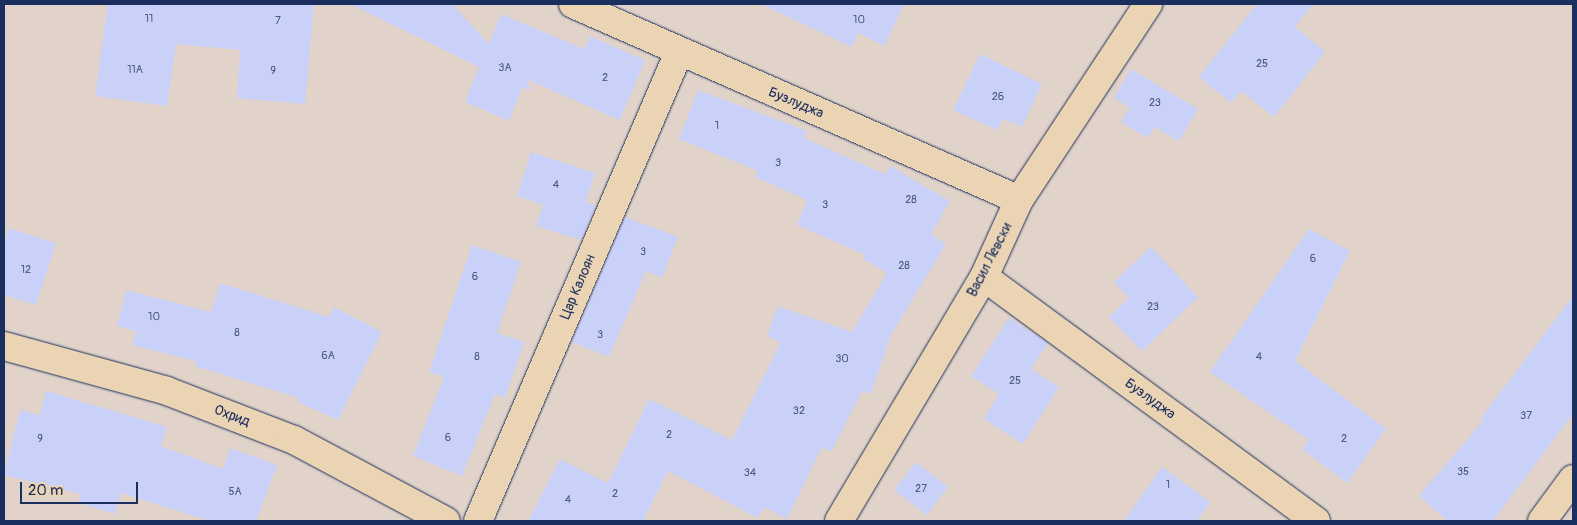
<!DOCTYPE html>
<meta charset="utf-8">
<style>
body{margin:0}
#map{position:relative;width:1577px;height:525px;overflow:hidden;background:#e1d3c9;font-family:Pangolin,sans-serif}
div>[style]{position:absolute}
.building>*{inset:0;background:#cad1f9}
.roads{filter:drop-shadow(0 0 1px #1b2f5e) drop-shadow(0 0 1px #1b2f5e)}
.street>*{height:28px;margin:-14px;padding:0 14px;transform-origin:14px;border-radius:14px;background:#ebd4b4}
span{translate:-50% -50%;white-space:nowrap;text-align:center;line-height:1.15;-webkit-text-stroke:4px #ebd4b4;paint-order:stroke}
.number-label{font-size:11px;color:#475885}
.number-label span{-webkit-text-stroke-width:0}
.street-label{font-size:14px;color:#1b2f5e}
.frame{position:absolute;inset:0;border:5px solid #1b2f5e;pointer-events:none}
.scale{position:absolute;left:20px;top:482px;width:118px;height:22px;box-sizing:border-box;border:2px solid #1b2f5e;border-top:0;padding-left:6px;font-size:15px;line-height:18px;white-space:nowrap;color:#1b2f5e;-webkit-text-stroke:4px #ebd4b4;paint-order:stroke}
</style>
<div id="map">
<div class="building">
<div style="clip-path:polygon(108px 4px,314px 4px,305px 104px,237px 98px,240px 50px,176px 44px,167px 106px,95px 96px)"></div>
<div style="clip-path:polygon(350px 4px,452px 4px,489px 44px,501px 14px,584px 49px,590px 36px,645px 60px,620px 120px,526px 79px,531px 90px,522px 88px,509px 121px,465px 102px,479px 67px)"></div>
<div style="clip-path:polygon(761px 4px,904px 4px,884px 46px,858px 33px,852px 47px)"></div>
<div style="clip-path:polygon(1257px 4px,1313px 4px,1295px 27px,1325px 52px,1274px 117px,1241px 91px,1231px 103px,1199px 77px)"></div>
<div style="clip-path:polygon(980px 54px,1042px 84px,1022px 127px,1003px 119px,997px 130px,953px 110px)"></div>
<div style="clip-path:polygon(1131px 69px,1198px 109px,1179px 141px,1154px 127px,1148px 138px,1121px 122px,1130px 108px,1114px 98px)"></div>
<div style="clip-path:polygon(698px 90px,807px 131px,804px 138px,885px 174px,890px 166px,950px 201px,931px 234px,946px 244px,891px 335px,871px 394px,862px 391px,831px 452px,822px 447px,787px 519px,764px 507px,758px 518px,668px 471px,643px 521px,528px 521px,560px 459px,608px 483px,649px 399px,732px 440px,781px 342px,767px 336px,778px 306px,852px 332px,887px 273px,863px 259px,866px 255px,797px 225px,807px 200px,755px 177px,758px 171px,679px 139px)"></div>
<div style="clip-path:polygon(531px 152px,595px 173px,586px 202px,596px 206px,581px 240px,536px 226px,543px 205px,517px 196px)"></div>
<div style="clip-path:polygon(625px 217px,678px 237px,662px 278px,646px 271px,609px 357px,572px 342px)"></div>
<div style="clip-path:polygon(9px 228px,56px 243px,36px 305px,4px 295px,4px 244px)"></div>
<div style="clip-path:polygon(1309px 229px,1350px 251px,1295px 361px,1386px 429px,1347px 483px,1302px 449px,1309px 440px,1210px 372px)"></div>
<div style="clip-path:polygon(472px 245px,521px 262px,497px 333px,524px 342px,505px 398px,495px 394px,462px 476px,413px 456px,444px 377px,429px 372px)"></div>
<div style="clip-path:polygon(1151px 247px,1198px 297px,1142px 351px,1109px 317px,1129px 298px,1114px 282px)"></div>
<div style="clip-path:polygon(220px 283px,329px 317px,334px 307px,382px 332px,338px 420px,298px 402px,299px 398px,195px 366px,196px 361px,132px 345px,136px 331px,117px 326px,126px 290px,211px 312px)"></div>
<div style="clip-path:polygon(1573px 296px,1573px 414px,1493px 521px,1448px 521px,1419px 496px,1483px 421px,1480px 419px)"></div>
<div style="clip-path:polygon(1009px 318px,1048px 343px,1031px 369px,1059px 387px,1023px 444px,984px 419px,999px 394px,971px 376px)"></div>
<div style="clip-path:polygon(46px 391px,167px 427px,161px 446px,223px 469px,230px 448px,277px 465px,256px 521px,210px 521px,121px 493px,115px 514px,78px 503px,81px 494px,4px 475px,20px 410px,40px 415px)"></div>
<div style="clip-path:polygon(916px 462px,948px 487px,927px 515px,894px 490px)"></div>
<div style="clip-path:polygon(1162px 467px,1210px 502px,1197px 521px,1124px 521px)"></div>
</div>
<div class="roads">
<div class="street">
<div style="left:573px;top:4px;width:487px;rotate:23.7deg"></div>
<div style="left:984px;top:277px;width:412px;rotate:36.3deg"></div>
<div style="left:4px;top:346px;width:169px;rotate:15.4deg"></div>
<div style="left:167px;top:391px;width:136px;rotate:21.1deg"></div>
<div style="left:294px;top:440px;width:172px;rotate:28.1deg"></div>
<div style="left:478px;top:521px;width:510px;rotate:-66.8deg"></div>
<div style="left:839px;top:521px;width:284px;rotate:-59.3deg"></div>
<div style="left:984px;top:277px;width:85px;rotate:-65.6deg"></div>
<div style="left:1019px;top:200px;width:235px;rotate:-56.6deg"></div>
<div style="left:1542px;top:521px;width:52px;rotate:-53.6deg"></div>
</div>
</div>
<div class="number-label">
<span style="left:149px;top:19px">11</span>
<span style="left:859px;top:20px">10</span>
<span style="left:278px;top:21px">7</span>
<span style="left:1262px;top:64px">25</span>
<span style="left:505px;top:68px">3А</span>
<span style="left:135px;top:70px">11А</span>
<span style="left:273px;top:71px">9</span>
<span style="left:605px;top:78px">2</span>
<span style="left:998px;top:97px">26</span>
<span style="left:1155px;top:103px">23</span>
<span style="left:717px;top:126px">1</span>
<span style="left:778px;top:163px">3</span>
<span style="left:556px;top:185px">4</span>
<span style="left:911px;top:200px">28</span>
<span style="left:825px;top:205px">3</span>
<span style="left:643px;top:252px">3</span>
<span style="left:1313px;top:259px">6</span>
<span style="left:904px;top:266px">28</span>
<span style="left:26px;top:270px">12</span>
<span style="left:475px;top:277px">6</span>
<span style="left:1153px;top:307px">23</span>
<span style="left:154px;top:317px">10</span>
<span style="left:237px;top:333px">8</span>
<span style="left:600px;top:335px">3</span>
<span style="left:328px;top:356px">6А</span>
<span style="left:477px;top:357px">8</span>
<span style="left:1259px;top:357px">4</span>
<span style="left:842px;top:359px">30</span>
<span style="left:1015px;top:381px">25</span>
<span style="left:799px;top:411px">32</span>
<span style="left:1526px;top:416px">37</span>
<span style="left:669px;top:435px">2</span>
<span style="left:448px;top:438px">6</span>
<span style="left:40px;top:439px">9</span>
<span style="left:1344px;top:439px">2</span>
<span style="left:1463px;top:472px">35</span>
<span style="left:750px;top:473px">34</span>
<span style="left:1168px;top:485px">1</span>
<span style="left:921px;top:489px">27</span>
<span style="left:235px;top:492px">5А</span>
<span style="left:615px;top:494px">2</span>
<span style="left:568px;top:500px">4</span>
</div>
<div class="street-label">
<span style="left:796px;top:103px;rotate:23deg">Бузлуджа</span>
<span style="left:990px;top:260px;rotate:-63deg">Васил Левски</span>
<span style="left:578px;top:287px;rotate:-67deg">Цар Калоян</span>
<span style="left:1150px;top:399px;rotate:36deg">Бузлуджа</span>
<span style="left:232px;top:416px;rotate:21deg">Охрид</span>
</div>
<div class="frame"></div>
<div class="scale">20 m</div>
</div>
